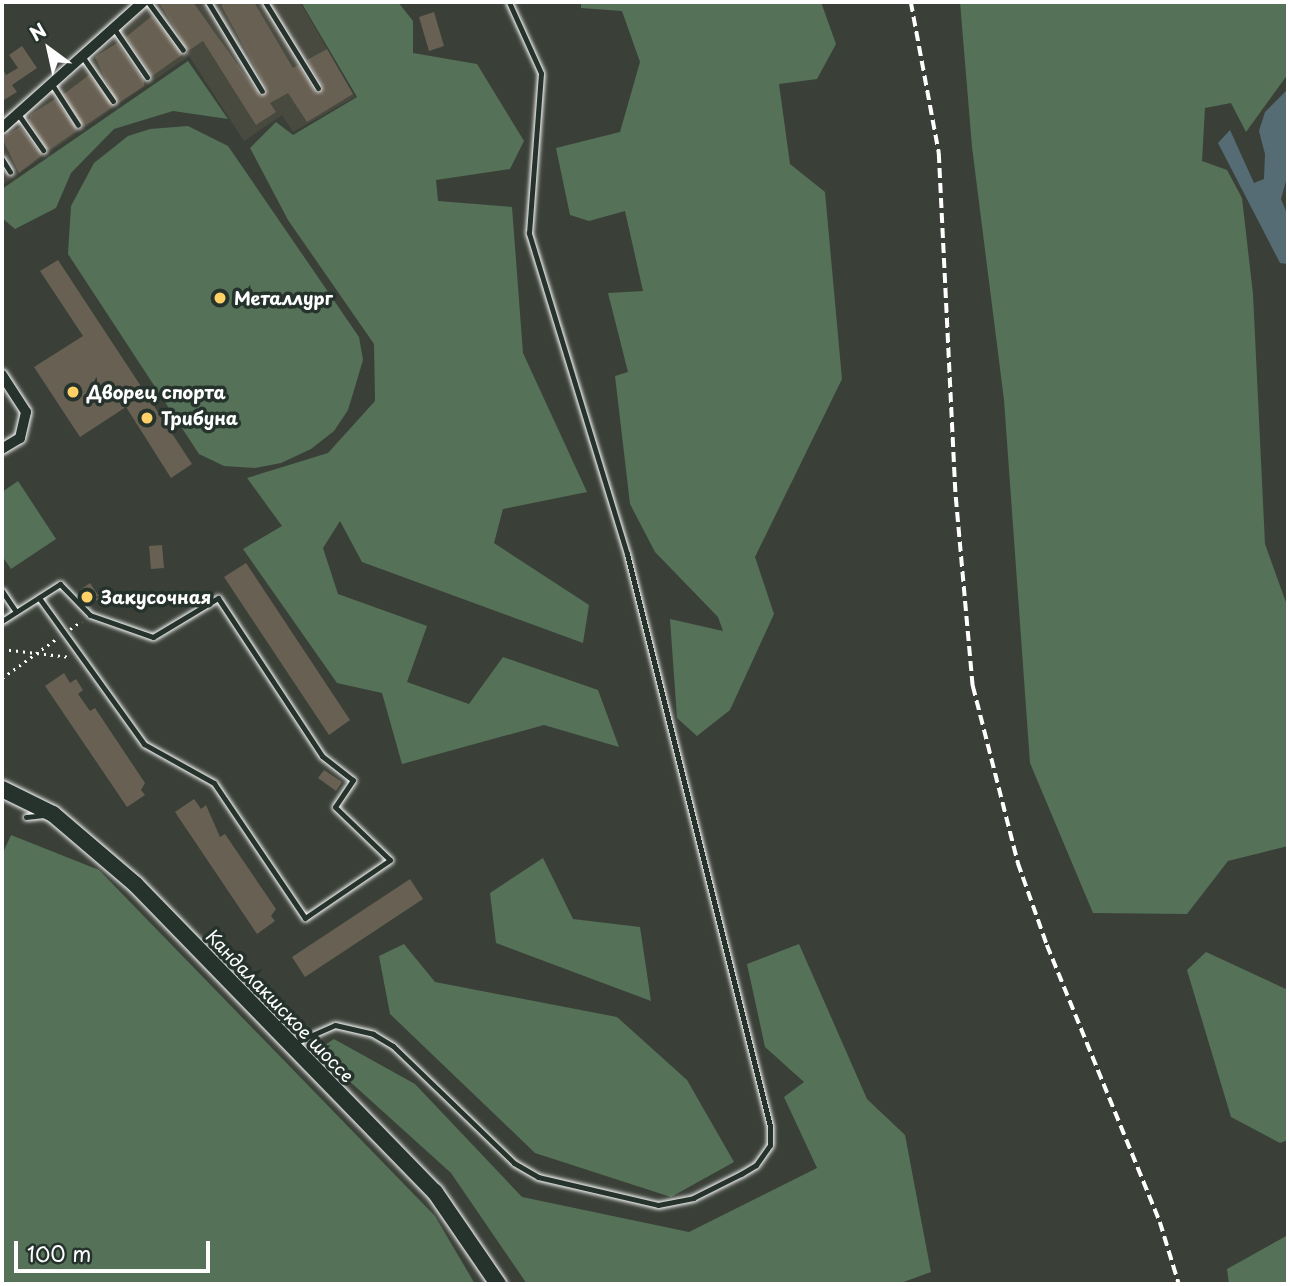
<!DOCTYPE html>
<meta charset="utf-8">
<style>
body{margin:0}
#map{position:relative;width:1290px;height:1286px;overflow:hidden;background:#3a4038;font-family:"Playpen Sans",sans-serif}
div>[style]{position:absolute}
.built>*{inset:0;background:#484a40}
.green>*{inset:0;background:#557158}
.water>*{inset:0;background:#556c74}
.building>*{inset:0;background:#686052}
.path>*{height:2.5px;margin-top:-1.25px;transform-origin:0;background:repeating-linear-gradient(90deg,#fff 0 2px,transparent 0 7px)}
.roads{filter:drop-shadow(0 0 2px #fff) drop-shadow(0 0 2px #fff)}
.lane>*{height:5px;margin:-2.5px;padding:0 2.5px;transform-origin:2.5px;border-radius:2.5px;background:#26332d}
.street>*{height:10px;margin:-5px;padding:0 5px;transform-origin:5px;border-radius:5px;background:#26332d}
.secondary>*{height:16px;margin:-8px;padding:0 8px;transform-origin:8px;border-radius:8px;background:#26332d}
.rail>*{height:3.5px;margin-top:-1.75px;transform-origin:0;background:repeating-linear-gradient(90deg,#fff 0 10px,transparent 0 15px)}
.dots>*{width:19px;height:19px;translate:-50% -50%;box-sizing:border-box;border:4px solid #26332d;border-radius:50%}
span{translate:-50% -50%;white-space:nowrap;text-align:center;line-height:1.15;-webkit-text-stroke:7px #26332d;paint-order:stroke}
.poi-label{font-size:18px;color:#fff;font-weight:700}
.left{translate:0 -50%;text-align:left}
.street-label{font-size:18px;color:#fff}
.frame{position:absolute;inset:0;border:4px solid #fff;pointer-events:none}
.north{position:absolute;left:14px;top:14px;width:70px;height:70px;-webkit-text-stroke:5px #26332d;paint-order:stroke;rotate:327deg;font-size:19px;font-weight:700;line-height:28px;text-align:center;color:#fff}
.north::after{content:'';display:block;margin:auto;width:24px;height:32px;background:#fff;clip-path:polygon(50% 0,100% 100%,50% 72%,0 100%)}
.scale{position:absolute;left:14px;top:1241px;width:196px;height:32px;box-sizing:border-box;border:4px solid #fff;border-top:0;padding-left:9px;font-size:21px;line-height:24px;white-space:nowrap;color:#fff;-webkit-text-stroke:5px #26332d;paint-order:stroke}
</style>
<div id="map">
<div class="built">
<div style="clip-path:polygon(151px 2px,300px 2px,355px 97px,293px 132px,282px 115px,244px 141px,189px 56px,2px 185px,2px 134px,85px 65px)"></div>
</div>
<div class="green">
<div style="clip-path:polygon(301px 2px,398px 2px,413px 21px,413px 53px,477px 64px,524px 141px,510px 169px,436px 180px,438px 201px,512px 207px,523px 353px,587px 492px,503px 509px,494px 543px,589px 605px,583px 643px,362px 562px,340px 521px,323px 548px,338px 594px,427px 626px,407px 682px,469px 704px,503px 657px,598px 690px,619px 747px,544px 725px,402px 764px,382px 693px,337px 683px,243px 549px,282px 526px,247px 478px,328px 453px,375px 401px,374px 344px,288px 220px,250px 148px,276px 122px,293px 135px,357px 97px)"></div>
<div style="clip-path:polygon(581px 2px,821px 2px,836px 44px,817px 79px,779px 84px,790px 164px,825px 192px,842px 379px,755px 557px,774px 614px,730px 710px,697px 736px,677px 718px,670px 619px,723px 631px,718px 617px,655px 552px,630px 504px,615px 376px,628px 372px,608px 293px,643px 291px,625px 211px,589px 221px,570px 215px,556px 148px,620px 132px,640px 62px,622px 11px,581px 8px)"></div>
<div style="clip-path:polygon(960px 2px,1288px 2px,1288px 74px,1246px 132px,1231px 103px,1205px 108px,1202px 161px,1227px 170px,1242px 198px,1253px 294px,1265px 544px,1288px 608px,1288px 846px,1228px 861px,1187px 914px,1093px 913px,1030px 763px,1004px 400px,972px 147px)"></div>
<div style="clip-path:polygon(188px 61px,228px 119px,173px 111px,114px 129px,71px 173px,56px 208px,15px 229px,2px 218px,2px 189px)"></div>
<div style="clip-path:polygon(188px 126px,228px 146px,359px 337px,363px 360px,348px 410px,334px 431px,311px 449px,281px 463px,255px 468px,224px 466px,199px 454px,68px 254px,71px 206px,94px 163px,128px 136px,150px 129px)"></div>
<div style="clip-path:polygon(18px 481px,56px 539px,11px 569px,2px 556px,2px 492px)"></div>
<div style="clip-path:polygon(11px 835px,99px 870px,435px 1216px,475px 1284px,2px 1284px,2px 855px)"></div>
<div style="clip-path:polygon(543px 858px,573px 919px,640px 927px,651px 1001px,496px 943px,490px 893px)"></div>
<div style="clip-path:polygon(404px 944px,435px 982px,617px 1017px,687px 1080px,734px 1162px,671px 1197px,535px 1153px,390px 1014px,379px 956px)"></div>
<div style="clip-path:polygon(799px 944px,867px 1099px,905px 1135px,931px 1272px,898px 1284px,527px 1284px,451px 1173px,316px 1051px,334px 1039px,415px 1084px,522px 1197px,689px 1232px,817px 1168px,784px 1097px,804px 1082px,765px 1047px,747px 964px)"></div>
<div style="clip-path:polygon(1206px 952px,1288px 990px,1288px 1140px,1280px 1143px,1231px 1117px,1187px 970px)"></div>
<div style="clip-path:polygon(1288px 1235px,1288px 1284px,1229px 1284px,1227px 1269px)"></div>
</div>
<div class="water">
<div style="clip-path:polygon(1288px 89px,1288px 174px,1281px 199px,1288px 216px,1288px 264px,1280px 263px,1218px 143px,1230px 130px,1254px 183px,1264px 179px,1265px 154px,1259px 131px,1265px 112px)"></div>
</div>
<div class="building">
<div style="clip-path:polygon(159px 2px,193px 2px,260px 96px,267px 89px,221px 5px,227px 2px,254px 2px,293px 68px,298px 65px,316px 93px,323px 87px,307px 60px,327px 49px,353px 94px,307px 122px,288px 93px,270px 103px,276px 112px,256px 125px,203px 41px,188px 51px)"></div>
<div style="clip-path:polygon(434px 12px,444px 46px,429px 51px,419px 17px)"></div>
<div style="clip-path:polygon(152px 16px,182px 55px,152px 76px,126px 37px)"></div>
<div style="clip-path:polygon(117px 43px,144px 81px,144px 86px,117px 104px,95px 57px)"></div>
<div style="clip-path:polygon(22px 46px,37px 68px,12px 85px,17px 92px,2px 101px,2px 67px,6px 75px,18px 68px,9px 55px)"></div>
<div style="clip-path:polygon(89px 75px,114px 106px,83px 127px,64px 94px)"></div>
<div style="clip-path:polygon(55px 99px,78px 130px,48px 151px,29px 121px,30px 115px)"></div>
<div style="clip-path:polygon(20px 127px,42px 155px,19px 173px,2px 138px)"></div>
<div style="clip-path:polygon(58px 260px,192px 464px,171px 478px,126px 407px,80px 437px,34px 367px,83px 336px,40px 271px)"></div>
<div style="clip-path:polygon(162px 545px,164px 568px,151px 569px,149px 546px)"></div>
<div style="clip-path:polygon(246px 563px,350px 720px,329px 735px,224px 577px)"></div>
<div style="clip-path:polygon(90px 583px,100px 598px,90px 605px,80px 590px)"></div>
<div style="clip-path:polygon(64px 673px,70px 683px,76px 679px,83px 690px,78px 694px,90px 711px,95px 708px,145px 783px,141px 790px,145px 795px,127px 807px,45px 686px)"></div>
<div style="clip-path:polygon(324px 770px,342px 782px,336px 791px,318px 778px)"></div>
<div style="clip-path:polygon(194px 799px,201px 809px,206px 805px,220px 837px,225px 834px,276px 909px,271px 916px,275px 921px,257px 934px,175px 812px)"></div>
<div style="clip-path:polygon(410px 879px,423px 899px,305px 977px,292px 957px)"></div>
</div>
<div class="path">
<div style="left:70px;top:629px;width:14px;rotate:-34deg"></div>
<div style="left:2px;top:649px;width:69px;rotate:6.6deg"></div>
<div style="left:2px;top:678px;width:67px;rotate:-35.8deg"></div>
</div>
<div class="roads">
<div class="lane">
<div style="left:148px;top:2px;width:59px;rotate:53.9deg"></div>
<div style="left:208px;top:2px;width:104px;rotate:58.8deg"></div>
<div style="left:265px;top:2px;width:101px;rotate:58.4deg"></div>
<div style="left:115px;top:30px;width:57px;rotate:55.8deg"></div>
<div style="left:84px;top:59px;width:51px;rotate:55.4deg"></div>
<div style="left:53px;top:86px;width:46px;rotate:57.3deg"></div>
<div style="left:18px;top:114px;width:44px;rotate:55.2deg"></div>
<div style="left:2px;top:159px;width:15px;rotate:58deg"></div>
<div style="left:2px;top:591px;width:25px;rotate:56deg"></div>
<div style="left:2px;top:621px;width:69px;rotate:-32.5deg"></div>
<div style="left:60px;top:584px;width:43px;rotate:45.9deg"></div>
<div style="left:90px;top:615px;width:67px;rotate:19.2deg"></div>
<div style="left:153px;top:637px;width:76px;rotate:-31deg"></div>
<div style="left:218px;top:598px;width:189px;rotate:56.6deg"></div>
<div style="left:322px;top:756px;width:39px;rotate:38deg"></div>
<div style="left:353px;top:780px;width:32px;rotate:124deg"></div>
<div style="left:335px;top:807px;width:76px;rotate:43.9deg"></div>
<div style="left:390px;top:860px;width:103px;rotate:145.7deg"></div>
<div style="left:305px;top:918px;width:163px;rotate:-124deg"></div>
<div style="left:214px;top:783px;width:80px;rotate:-150.9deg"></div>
<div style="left:144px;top:744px;width:180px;rotate:-125.7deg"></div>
<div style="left:26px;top:817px;width:18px;rotate:-6deg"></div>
<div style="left:292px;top:1044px;width:47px;rotate:-23.8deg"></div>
<div style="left:335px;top:1025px;width:39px;rotate:13deg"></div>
<div style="left:373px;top:1034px;width:23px;rotate:31deg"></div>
<div style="left:393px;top:1046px;width:168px;rotate:44deg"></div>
<div style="left:514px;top:1163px;width:28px;rotate:30deg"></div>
<div style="left:538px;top:1177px;width:123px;rotate:13.1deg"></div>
<div style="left:658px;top:1205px;width:36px;rotate:-11deg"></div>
<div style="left:693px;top:1198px;width:54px;rotate:-26.6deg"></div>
<div style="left:741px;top:1174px;width:17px;rotate:-31deg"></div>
<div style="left:756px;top:1165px;width:24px;rotate:-55deg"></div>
<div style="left:770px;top:1145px;width:19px;rotate:-90deg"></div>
<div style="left:770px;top:1126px;width:590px;rotate:-104.04deg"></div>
<div style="left:627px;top:554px;width:336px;rotate:-107deg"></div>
<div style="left:529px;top:233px;width:160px;rotate:-85.7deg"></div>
<div style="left:541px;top:73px;width:78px;rotate:-114.3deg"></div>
</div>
<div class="street">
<div style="left:2px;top:128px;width:189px;rotate:-41.8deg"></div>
<div style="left:2px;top:375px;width:44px;rotate:57deg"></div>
<div style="left:26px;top:412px;width:27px;rotate:103deg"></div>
<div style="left:20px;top:438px;width:21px;rotate:149deg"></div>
</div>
<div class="secondary">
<div style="left:2px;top:789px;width:57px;rotate:26.1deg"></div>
<div style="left:53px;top:814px;width:109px;rotate:40.5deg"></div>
<div style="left:136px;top:885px;width:429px;rotate:45.8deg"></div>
<div style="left:435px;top:1192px;width:112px;rotate:55.6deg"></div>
</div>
</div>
<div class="rail">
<div style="left:911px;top:2px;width:154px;rotate:79.5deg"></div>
<div style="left:939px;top:153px;width:344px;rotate:87.2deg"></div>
<div style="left:956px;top:497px;width:190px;rotate:84.9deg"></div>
<div style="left:973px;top:686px;width:183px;rotate:75.7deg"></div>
<div style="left:1018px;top:863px;width:87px;rotate:70.5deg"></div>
<div style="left:1047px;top:945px;width:299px;rotate:67.8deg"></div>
<div style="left:1160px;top:1222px;width:65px;rotate:73deg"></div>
</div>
<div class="dots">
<div style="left:220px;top:298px;background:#ffd166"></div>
<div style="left:73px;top:392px;background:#ffd166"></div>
<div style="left:147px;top:418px;background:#ffd166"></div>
<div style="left:87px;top:597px;background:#ffd166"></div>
</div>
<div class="poi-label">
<span class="left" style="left:234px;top:298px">Металлург</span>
<span class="left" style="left:87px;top:392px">Дворец спорта</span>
<span class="left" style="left:161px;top:418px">Трибуна</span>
<span class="left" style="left:101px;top:597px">Закусочная</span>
</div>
<div class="street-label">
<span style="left:280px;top:1006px;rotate:46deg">Кандалакшское шоссе</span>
</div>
<div class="frame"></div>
<div class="north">N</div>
<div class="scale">100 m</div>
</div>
